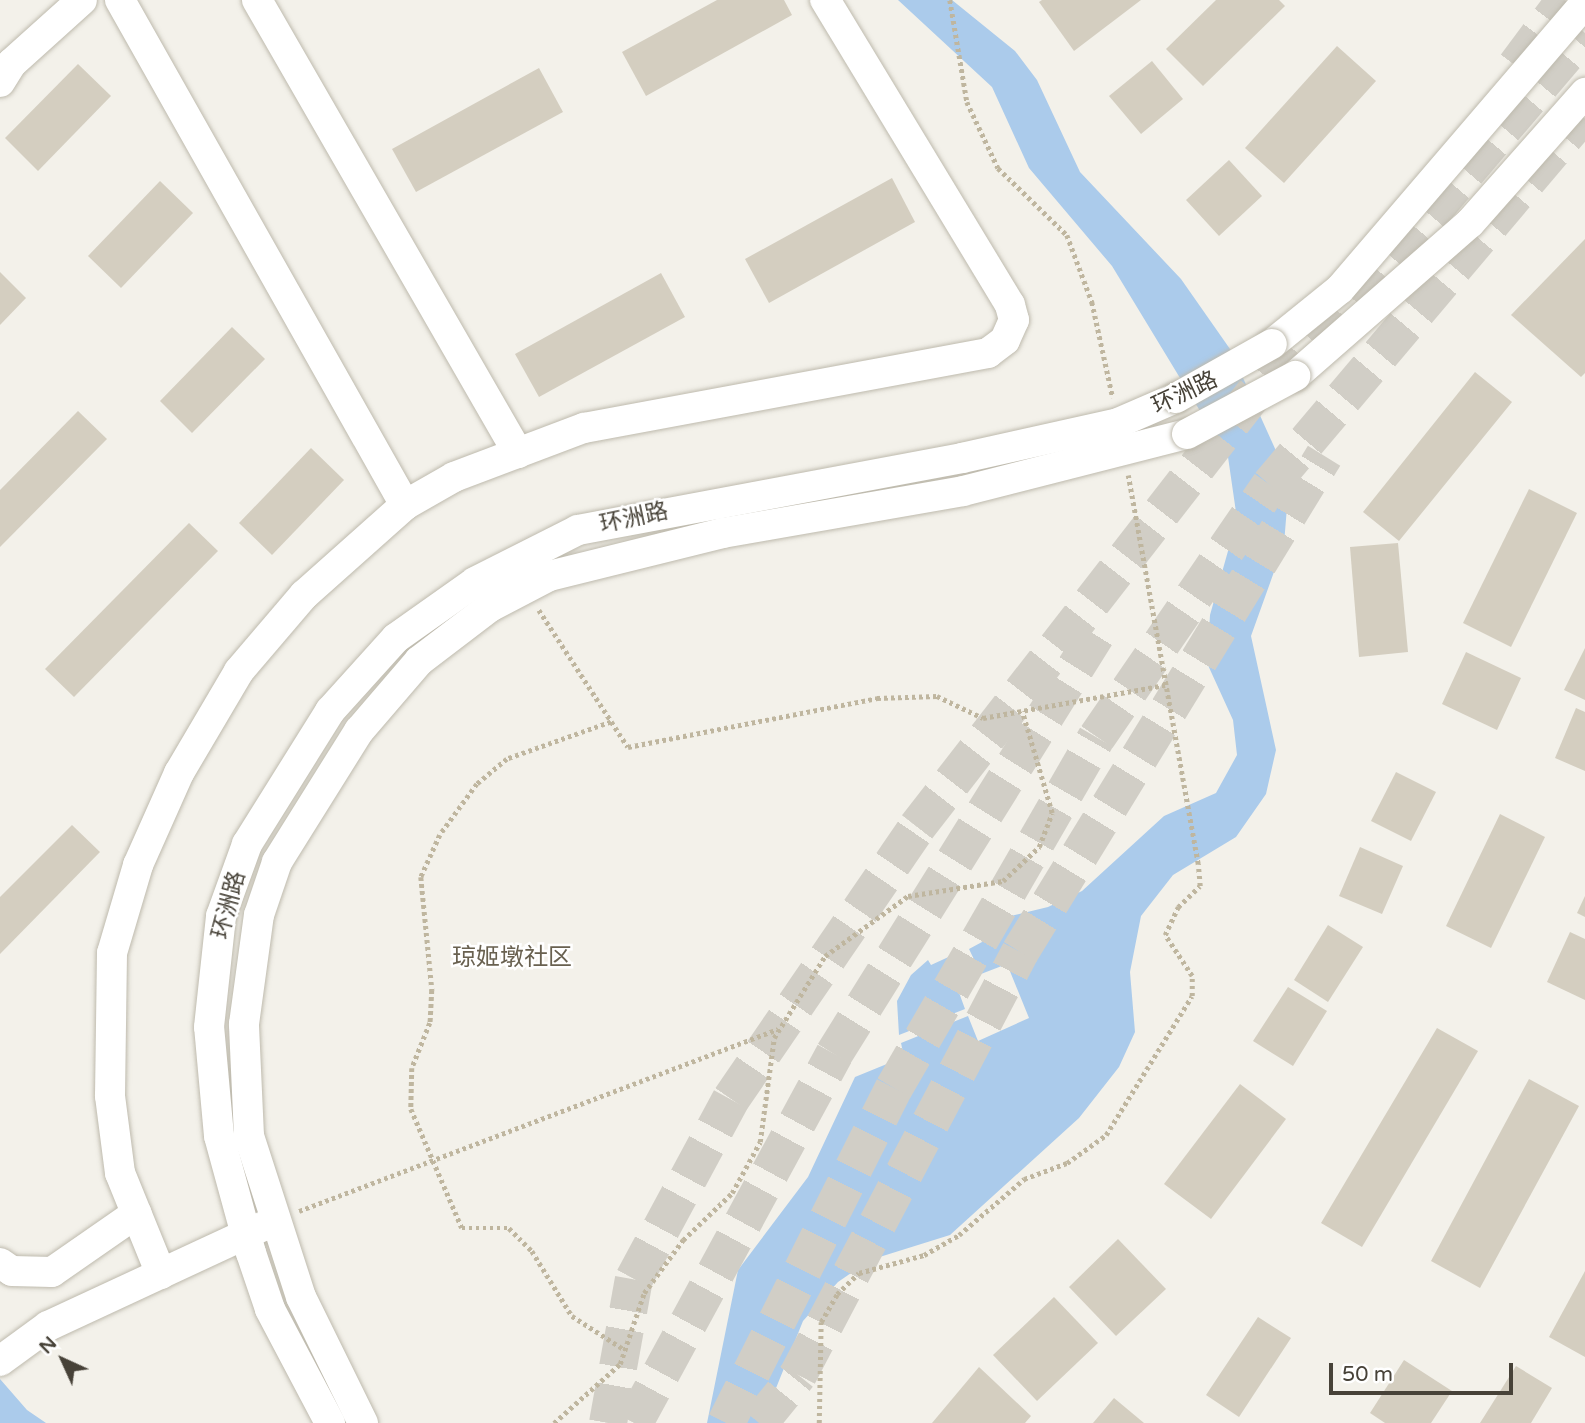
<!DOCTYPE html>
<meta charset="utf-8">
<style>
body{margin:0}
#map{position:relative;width:1585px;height:1423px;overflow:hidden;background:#f3f1ea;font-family:"Varela Round","Noto Sans SC",sans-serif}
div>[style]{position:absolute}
.water>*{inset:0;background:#abcbeb}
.building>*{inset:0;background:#d4cec0}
.major-tunnel>*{height:38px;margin-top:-19px;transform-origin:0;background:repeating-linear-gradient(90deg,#d1cec6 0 38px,transparent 0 57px)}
.path>*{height:4.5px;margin-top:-2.25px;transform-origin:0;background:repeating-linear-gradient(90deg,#bfb69f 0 3.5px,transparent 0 7px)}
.roads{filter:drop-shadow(0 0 2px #bebaad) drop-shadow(0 0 2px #bebaad)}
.minor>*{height:30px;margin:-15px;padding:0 15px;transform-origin:15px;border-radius:15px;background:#fff}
.bridges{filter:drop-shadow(0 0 2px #bebaad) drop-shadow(0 0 2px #bebaad)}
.minor-bridge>*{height:30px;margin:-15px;padding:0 15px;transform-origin:15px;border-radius:15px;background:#fff}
span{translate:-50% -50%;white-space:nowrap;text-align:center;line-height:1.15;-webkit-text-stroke:5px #fff;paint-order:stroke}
.street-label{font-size:23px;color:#474238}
.neighbourhood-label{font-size:24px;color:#696150}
.north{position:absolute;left:28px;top:1325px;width:70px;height:70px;-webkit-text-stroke:5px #fff;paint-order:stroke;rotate:315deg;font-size:19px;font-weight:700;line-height:28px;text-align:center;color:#474238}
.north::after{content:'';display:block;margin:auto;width:24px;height:32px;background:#474238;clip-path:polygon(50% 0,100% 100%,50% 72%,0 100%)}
.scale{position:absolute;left:1329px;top:1363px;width:184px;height:32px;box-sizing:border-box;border:4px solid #474238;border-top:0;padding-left:9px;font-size:21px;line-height:24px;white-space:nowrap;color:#474238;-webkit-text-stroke:5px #fff;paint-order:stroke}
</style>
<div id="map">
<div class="water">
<div style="clip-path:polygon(898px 0,952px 0,1015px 51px,1037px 80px,1080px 172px,1181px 279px,1230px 349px,1277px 453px,1287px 507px,1284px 544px,1251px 636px,1276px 750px,1266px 794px,1236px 837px,1173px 875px,1141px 916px,1130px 972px,1135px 1032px,1119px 1067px,1079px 1118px,950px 1235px,870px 1260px,838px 1282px,803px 1321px,762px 1423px,707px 1423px,738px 1270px,808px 1177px,855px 1077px,904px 1057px,901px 1043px,968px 1016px,978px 1041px,1029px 1018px,1007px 964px,981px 974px,969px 949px,982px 942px,974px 925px,1048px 907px,1082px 891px,1164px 816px,1216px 793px,1237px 755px,1233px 720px,1207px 663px,1210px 615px,1237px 519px,1228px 457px,1112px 266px,1029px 168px,992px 87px)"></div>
<div style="clip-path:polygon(955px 954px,968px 981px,957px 987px,965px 1009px,899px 1035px,897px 1001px,911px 975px,928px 960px,931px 965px)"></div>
<div style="clip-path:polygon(0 1379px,27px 1410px,46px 1423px,0 1423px)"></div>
</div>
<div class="building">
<div style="clip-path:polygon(717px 0,784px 0,792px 15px,646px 96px,622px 52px)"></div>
<div style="clip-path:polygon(1141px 0,1074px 51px,1039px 2px,1042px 0)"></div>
<div style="clip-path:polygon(1216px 0,1279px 0,1285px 6px,1203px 86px,1166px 49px)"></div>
<div style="clip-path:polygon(1337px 46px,1376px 81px,1284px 183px,1245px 148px)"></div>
<div style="clip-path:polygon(1152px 61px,1183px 99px,1141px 134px,1109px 96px)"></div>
<div style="clip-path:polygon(78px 64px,111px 96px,38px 171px,5px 138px)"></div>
<div style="clip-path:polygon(539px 68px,563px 112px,416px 192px,392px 149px)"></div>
<div style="clip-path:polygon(1229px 160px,1262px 196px,1219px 236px,1186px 200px)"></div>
<div style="clip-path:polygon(892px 178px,915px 222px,769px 303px,745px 259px)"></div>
<div style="clip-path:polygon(160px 181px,193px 213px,121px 288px,88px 256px)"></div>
<div style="clip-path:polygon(1585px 239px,1585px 373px,1581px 377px,1511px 315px)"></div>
<div style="clip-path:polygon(0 272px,26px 298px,0 325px)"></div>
<div style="clip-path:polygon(661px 273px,685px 317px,539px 397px,515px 354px)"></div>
<div style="clip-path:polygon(232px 327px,265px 359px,192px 433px,160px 401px)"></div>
<div style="clip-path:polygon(1475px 372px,1512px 402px,1399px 541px,1363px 512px)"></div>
<div style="clip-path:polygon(78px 411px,107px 439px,0 547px,0 490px)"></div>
<div style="clip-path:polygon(311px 448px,344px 480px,272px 555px,239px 523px)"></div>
<div style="clip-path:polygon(1529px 489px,1577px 513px,1511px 647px,1463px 623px)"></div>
<div style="clip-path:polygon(189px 523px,218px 551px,74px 697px,45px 669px)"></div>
<div style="clip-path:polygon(1398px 543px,1408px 652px,1359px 657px,1350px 547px)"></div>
<div style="clip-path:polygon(1585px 648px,1585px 700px,1564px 690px)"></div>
<div style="clip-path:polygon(1466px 652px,1521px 678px,1497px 730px,1442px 704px)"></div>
<div style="clip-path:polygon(1576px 708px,1585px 712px,1585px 771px,1555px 758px)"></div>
<div style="clip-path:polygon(1396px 772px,1436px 792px,1411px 841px,1371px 821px)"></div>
<div style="clip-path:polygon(1500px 814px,1545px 837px,1491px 948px,1446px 926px)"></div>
<div style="clip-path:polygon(72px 825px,100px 852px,0 954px,0 897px)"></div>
<div style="clip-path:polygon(1360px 847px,1403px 866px,1382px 914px,1339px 896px)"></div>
<div style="clip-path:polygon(1585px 896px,1585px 917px,1577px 913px)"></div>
<div style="clip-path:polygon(1328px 925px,1363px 947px,1328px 1002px,1294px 980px)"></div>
<div style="clip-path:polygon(1570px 932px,1585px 939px,1585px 1000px,1547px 982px)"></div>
<div style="clip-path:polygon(1288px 987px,1327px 1011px,1293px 1066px,1253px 1041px)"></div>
<div style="clip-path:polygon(1437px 1028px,1478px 1051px,1362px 1247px,1321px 1223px)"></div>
<div style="clip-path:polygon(1529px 1079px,1579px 1106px,1480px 1288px,1431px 1261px)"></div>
<div style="clip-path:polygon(1240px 1084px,1286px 1119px,1211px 1219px,1164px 1184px)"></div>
<div style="clip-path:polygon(1118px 1239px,1166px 1289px,1116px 1336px,1069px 1287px)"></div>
<div style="clip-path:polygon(1585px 1271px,1585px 1357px,1549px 1337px)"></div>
<div style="clip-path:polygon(1054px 1297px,1098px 1343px,1037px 1401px,993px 1355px)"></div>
<div style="clip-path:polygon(1258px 1317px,1291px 1338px,1239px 1417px,1206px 1395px)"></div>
<div style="clip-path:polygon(1404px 1360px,1452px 1391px,1431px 1423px,1385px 1423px,1370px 1413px)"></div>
<div style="clip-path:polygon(1516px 1366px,1552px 1388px,1531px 1423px,1480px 1423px)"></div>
<div style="clip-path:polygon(979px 1367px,1031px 1416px,1025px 1423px,932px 1423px)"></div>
<div style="clip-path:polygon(1114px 1398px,1144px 1423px,1093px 1423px)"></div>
</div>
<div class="major-tunnel">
<div style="left:1516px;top:66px;width:82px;rotate:-53.4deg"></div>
<div style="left:1319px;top:345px;width:410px;rotate:-49.6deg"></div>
<div style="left:608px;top:1423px;width:146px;rotate:-79.8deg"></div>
<div style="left:634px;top:1279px;width:204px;rotate:-61.7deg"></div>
<div style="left:731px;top:1099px;width:330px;rotate:-55.6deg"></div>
<div style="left:917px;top:827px;width:653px;rotate:-52.15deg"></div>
<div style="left:634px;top:1423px;width:420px;rotate:-61.5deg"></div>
<div style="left:834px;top:1054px;width:495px;rotate:-58deg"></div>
<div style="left:726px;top:1423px;width:375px;rotate:-63.4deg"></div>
<div style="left:894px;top:1088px;width:405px;rotate:-60deg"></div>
<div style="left:1097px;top:737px;width:306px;rotate:-55.5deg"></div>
<div style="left:1270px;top:485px;width:483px;rotate:-49.8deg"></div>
<div style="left:759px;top:1423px;width:62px;rotate:-50.9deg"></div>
<div style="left:798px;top:1375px;width:478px;rotate:-62.3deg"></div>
<div style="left:1020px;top:952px;width:582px;rotate:-58.5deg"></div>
</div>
<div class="path">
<div style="left:950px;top:0;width:103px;rotate:80.5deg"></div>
<div style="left:967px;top:102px;width:73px;rotate:64.8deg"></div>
<div style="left:998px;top:168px;width:96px;rotate:44.2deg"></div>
<div style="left:1067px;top:235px;width:72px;rotate:69.5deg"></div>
<div style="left:1092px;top:302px;width:98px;rotate:77.7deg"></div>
<div style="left:539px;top:610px;width:163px;rotate:57deg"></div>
<div style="left:628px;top:747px;width:254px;rotate:-11.1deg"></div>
<div style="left:877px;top:698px;width:60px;rotate:-1.9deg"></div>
<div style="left:937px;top:696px;width:51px;rotate:25.6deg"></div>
<div style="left:983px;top:718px;width:185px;rotate:-10.3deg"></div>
<div style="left:611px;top:722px;width:110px;rotate:160.4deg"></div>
<div style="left:507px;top:759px;width:39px;rotate:140deg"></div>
<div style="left:477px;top:784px;width:63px;rotate:126deg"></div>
<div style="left:440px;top:835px;width:46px;rotate:114.3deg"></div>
<div style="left:421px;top:877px;width:114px;rotate:84.4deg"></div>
<div style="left:432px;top:990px;width:33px;rotate:93deg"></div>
<div style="left:430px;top:1023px;width:48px;rotate:111.8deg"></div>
<div style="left:412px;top:1068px;width:41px;rotate:91.4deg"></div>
<div style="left:411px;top:1109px;width:129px;rotate:66.8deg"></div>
<div style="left:462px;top:1228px;width:47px"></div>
<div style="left:509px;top:1228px;width:33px;rotate:45deg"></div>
<div style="left:532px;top:1251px;width:76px;rotate:58.4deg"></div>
<div style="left:572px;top:1316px;width:63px;rotate:32.7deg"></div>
<div style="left:299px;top:1211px;width:512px;rotate:-20.8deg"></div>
<div style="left:554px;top:1423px;width:89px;rotate:-41.8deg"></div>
<div style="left:620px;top:1364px;width:75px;rotate:-71.3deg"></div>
<div style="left:644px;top:1293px;width:66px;rotate:-53.7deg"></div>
<div style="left:683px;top:1240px;width:68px;rotate:-43.8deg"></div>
<div style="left:732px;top:1193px;width:58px;rotate:-61.2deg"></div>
<div style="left:760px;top:1142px;width:105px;rotate:-82.3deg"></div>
<div style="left:774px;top:1038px;width:97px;rotate:-58.1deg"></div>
<div style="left:825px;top:956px;width:102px;rotate:-35.9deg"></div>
<div style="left:908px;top:896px;width:96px;rotate:-9deg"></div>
<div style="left:1003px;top:881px;width:50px;rotate:-43.4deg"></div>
<div style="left:1039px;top:847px;width:36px;rotate:-69deg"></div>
<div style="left:1052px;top:813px;width:106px;rotate:-106.4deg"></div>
<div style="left:819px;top:1423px;width:101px;rotate:-88.9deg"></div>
<div style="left:821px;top:1322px;width:32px;rotate:-60deg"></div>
<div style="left:837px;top:1294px;width:30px;rotate:-44deg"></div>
<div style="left:859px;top:1273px;width:67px;rotate:-15.5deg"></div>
<div style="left:924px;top:1255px;width:40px;rotate:-29.7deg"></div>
<div style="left:959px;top:1235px;width:86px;rotate:-40.7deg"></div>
<div style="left:1024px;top:1179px;width:46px;rotate:-20.4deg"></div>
<div style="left:1067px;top:1163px;width:48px;rotate:-35.7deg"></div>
<div style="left:1106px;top:1135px;width:163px;rotate:-58.3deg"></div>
<div style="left:1192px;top:996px;width:20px;rotate:-90deg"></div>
<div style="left:1192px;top:976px;width:49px;rotate:-123.4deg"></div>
<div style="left:1165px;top:935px;width:31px;rotate:-65deg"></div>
<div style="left:1178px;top:907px;width:30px;rotate:-44deg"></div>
<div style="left:1200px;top:886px;width:22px;rotate:-95deg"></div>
<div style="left:1198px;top:864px;width:395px;rotate:-100.2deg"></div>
</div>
<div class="roads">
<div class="minor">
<div style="left:120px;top:0;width:580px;rotate:60.56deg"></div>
<div style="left:257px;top:0;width:523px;rotate:60.05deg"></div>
<div style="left:0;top:82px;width:22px;rotate:-58deg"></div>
<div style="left:12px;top:63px;width:94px;rotate:-42deg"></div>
<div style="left:1272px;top:344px;width:87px;rotate:-39deg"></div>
<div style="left:1340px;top:289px;width:377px;rotate:-49.4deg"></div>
<div style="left:1295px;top:376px;width:232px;rotate:-41.2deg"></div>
<div style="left:1470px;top:223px;width:174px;rotate:-48.5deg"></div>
<div style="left:0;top:1263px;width:14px;rotate:34deg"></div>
<div style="left:12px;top:1271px;width:40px;rotate:1.4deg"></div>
<div style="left:52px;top:1272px;width:103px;rotate:-34.8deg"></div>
<div style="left:161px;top:1274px;width:109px;rotate:-112.1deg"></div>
<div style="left:120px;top:1173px;width:78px;rotate:-97.4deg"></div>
<div style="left:110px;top:1096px;width:143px;rotate:-89.2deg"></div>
<div style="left:112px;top:953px;width:92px;rotate:-73.5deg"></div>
<div style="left:138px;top:865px;width:101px;rotate:-66deg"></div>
<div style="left:179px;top:773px;width:118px;rotate:-59.5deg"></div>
<div style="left:239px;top:671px;width:100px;rotate:-49.5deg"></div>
<div style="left:304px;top:595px;width:135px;rotate:-41.7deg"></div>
<div style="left:405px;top:505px;width:56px;rotate:-29.7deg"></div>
<div style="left:454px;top:477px;width:139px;rotate:-20.7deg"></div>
<div style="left:584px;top:428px;width:411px;rotate:-10.5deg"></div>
<div style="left:988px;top:353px;width:21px;rotate:-37deg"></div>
<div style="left:1005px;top:340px;width:22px;rotate:-66deg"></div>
<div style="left:1014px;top:320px;width:16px;rotate:-105deg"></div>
<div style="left:1010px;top:305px;width:357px;rotate:-121.2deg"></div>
<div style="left:0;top:1361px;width:59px;rotate:-36.1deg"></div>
<div style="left:48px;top:1326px;width:235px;rotate:-24.9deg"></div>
<div style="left:330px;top:1423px;width:129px;rotate:-117.8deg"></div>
<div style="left:270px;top:1309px;width:59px;rotate:-108.7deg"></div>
<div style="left:251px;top:1253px;width:121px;rotate:-105.3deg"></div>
<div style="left:219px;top:1136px;width:109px;rotate:-95.2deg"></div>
<div style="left:209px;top:1027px;width:112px;rotate:-83.8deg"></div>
<div style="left:221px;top:916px;width:77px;rotate:-70.1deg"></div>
<div style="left:247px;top:844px;width:157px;rotate:-58deg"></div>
<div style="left:330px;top:711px;width:98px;rotate:-47.9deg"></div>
<div style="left:396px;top:638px;width:97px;rotate:-35.3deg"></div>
<div style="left:475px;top:582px;width:115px;rotate:-26.8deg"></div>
<div style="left:578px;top:530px;width:391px;rotate:-10.6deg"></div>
<div style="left:962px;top:458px;width:160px;rotate:-12.6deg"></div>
<div style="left:1118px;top:423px;width:63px;rotate:-23.3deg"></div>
<div style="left:363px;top:1423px;width:140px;rotate:-116.2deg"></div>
<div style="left:301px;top:1297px;width:169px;rotate:-107.9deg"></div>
<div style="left:249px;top:1136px;width:112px;rotate:-92.6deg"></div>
<div style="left:244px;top:1024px;width:110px;rotate:-82.2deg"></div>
<div style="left:259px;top:915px;width:56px;rotate:-71.2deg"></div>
<div style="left:277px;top:862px;width:155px;rotate:-58deg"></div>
<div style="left:359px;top:731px;width:92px;rotate:-49.4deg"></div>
<div style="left:419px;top:661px;width:89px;rotate:-37.3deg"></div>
<div style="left:490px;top:607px;width:67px;rotate:-27.7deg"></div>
<div style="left:549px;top:576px;width:179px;rotate:-13.9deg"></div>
<div style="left:723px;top:533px;width:244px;rotate:-9.9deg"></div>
<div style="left:963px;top:491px;width:231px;rotate:-14.3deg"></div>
</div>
</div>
<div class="bridges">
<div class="minor-bridge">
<div style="left:1176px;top:398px;width:110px;rotate:-29.4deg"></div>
<div style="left:1187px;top:434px;width:123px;rotate:-28.2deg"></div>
</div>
</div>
<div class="street-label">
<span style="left:1185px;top:393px;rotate:-25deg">环洲路</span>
<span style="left:634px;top:518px;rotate:-12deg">环洲路</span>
<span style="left:229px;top:905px;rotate:-75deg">环洲路</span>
</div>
<div class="neighbourhood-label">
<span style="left:512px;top:958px">琼姬墩社区</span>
</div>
<div class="north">N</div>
<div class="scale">50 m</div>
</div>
